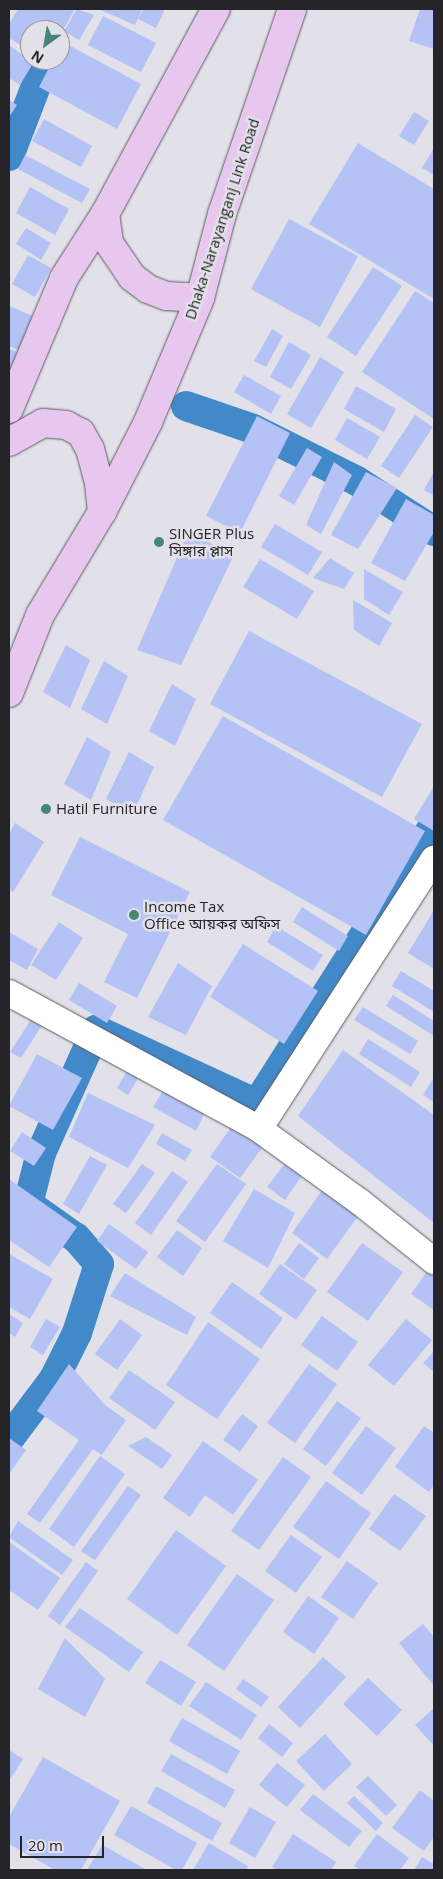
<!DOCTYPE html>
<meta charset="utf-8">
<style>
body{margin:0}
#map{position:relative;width:443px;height:1879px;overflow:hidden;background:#e2e0e9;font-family:"Open Sans","Noto Sans Bengali",sans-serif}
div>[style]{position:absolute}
.canal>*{height:30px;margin:-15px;padding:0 15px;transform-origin:15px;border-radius:15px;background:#4289ca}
.building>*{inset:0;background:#b4c2f5}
.roads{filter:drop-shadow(0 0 1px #5e5c64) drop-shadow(0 0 1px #5e5c64)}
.minor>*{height:26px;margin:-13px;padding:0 13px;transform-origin:13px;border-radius:13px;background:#fff}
.primary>*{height:28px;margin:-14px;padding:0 14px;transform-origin:14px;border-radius:14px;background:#e8c7ef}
.dots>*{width:14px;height:14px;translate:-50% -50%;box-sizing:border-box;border:2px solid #e2e0e9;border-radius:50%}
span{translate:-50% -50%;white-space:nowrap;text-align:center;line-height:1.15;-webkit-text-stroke:5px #e2e0e9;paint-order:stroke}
.street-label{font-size:15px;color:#252428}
.poi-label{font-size:15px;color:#252428}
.left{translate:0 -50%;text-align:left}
.frame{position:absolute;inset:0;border:10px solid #252428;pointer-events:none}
.north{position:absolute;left:20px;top:20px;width:50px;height:50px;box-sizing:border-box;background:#e2e0e9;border:1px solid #96959c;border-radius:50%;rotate:212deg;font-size:14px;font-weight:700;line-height:20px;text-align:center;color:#252428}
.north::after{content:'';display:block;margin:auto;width:18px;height:22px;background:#448575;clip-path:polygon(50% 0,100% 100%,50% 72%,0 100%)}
.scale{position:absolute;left:20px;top:1836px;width:84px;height:22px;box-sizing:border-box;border:2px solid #252428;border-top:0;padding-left:6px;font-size:15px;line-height:18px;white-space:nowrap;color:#252428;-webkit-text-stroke:4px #e2e0e9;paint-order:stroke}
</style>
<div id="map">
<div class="canal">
<div style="left:9px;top:156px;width:103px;rotate:-68.9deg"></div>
<div style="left:186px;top:406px;width:71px;rotate:18.9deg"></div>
<div style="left:253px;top:429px;width:116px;rotate:26.6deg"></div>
<div style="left:357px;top:481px;width:92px;rotate:33deg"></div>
<div style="left:9px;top:1439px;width:75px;rotate:-53.1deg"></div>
<div style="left:54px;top:1379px;width:51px;rotate:-63.4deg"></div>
<div style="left:77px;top:1333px;width:72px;rotate:-72.3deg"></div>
<div style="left:99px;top:1264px;width:35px;rotate:-131deg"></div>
<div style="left:76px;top:1238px;width:59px;rotate:-144.7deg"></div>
<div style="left:28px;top:1204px;width:53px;rotate:-75.7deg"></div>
<div style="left:41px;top:1153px;width:135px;rotate:-65.9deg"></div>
<div style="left:96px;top:1030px;width:177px;rotate:24.7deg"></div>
<div style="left:257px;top:1104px;width:330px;rotate:-57.6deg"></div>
</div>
<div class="building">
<div style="clip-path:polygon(18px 9px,75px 9px,60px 35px,60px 30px,30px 30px,30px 51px,9px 38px,9px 24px)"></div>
<div style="clip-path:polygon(77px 9px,94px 15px,79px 40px,64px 31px)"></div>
<div style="clip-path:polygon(98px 9px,142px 9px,135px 25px)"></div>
<div style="clip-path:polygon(143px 9px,165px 9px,156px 28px,138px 19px)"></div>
<div style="clip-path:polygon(420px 9px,434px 9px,434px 49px,409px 41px)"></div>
<div style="clip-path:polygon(103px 16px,156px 43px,141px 72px,88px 45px)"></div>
<div style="clip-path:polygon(63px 42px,141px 84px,117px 129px,39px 87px,53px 60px,60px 60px)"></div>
<div style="clip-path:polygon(9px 45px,30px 60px,35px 60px,20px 85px,9px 78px)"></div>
<div style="clip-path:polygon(9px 100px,17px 105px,9px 117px)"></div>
<div style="clip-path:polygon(414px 112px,429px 121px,414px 145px,399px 136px)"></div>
<div style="clip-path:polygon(44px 119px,92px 146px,81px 167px,32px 141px)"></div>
<div style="clip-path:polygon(358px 143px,434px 189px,434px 299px,309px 224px)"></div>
<div style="clip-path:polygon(434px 148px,434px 175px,422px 168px)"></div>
<div style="clip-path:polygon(25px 155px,90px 189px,82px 203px,18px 169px)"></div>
<div style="clip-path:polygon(30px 187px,69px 209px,55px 235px,16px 213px)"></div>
<div style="clip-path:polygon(289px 219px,358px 256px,320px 327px,251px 289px)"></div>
<div style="clip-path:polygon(26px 228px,51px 243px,41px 260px,16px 244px)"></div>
<div style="clip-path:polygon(28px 255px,51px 268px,35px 297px,12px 284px)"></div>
<div style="clip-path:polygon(373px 267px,402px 286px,356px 356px,327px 337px)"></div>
<div style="clip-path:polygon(415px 291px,434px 303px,434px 419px,362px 372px)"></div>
<div style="clip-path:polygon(9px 306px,37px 318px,23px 352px,9px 346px)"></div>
<div style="clip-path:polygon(272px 329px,283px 336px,266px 367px,254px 361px)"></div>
<div style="clip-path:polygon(289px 342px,311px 355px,291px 389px,270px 377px)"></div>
<div style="clip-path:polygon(9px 349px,24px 354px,9px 385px)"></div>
<div style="clip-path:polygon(320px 357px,344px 372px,311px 428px,287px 414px)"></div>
<div style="clip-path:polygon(244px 375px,281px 396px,271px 414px,234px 392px)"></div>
<div style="clip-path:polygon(356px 386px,396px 409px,384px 432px,344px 409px)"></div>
<div style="clip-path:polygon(415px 415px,433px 427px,399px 478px,381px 466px)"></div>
<div style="clip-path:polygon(257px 416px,290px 433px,240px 533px,206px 516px)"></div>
<div style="clip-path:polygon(347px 418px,380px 437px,367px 459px,335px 440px)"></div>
<div style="clip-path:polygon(307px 448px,322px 457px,294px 505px,279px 496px)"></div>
<div style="clip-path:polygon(334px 462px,352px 475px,321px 534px,306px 525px)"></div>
<div style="clip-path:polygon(434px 471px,434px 496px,424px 490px)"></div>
<div style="clip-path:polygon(366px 472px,397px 488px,358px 549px,331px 535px)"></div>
<div style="clip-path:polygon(406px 499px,434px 515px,434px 532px,405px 581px,371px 563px)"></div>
<div style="clip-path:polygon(275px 524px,322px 552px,308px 575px,261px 547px)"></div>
<div style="clip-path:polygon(189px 530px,233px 557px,181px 665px,137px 650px)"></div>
<div style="clip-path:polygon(330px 558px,354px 573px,344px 589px,313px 578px)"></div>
<div style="clip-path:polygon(260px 559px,314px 591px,297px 619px,243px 587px)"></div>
<div style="clip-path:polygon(364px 569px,403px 592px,389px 615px,364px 599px)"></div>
<div style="clip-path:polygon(353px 600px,392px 623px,379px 646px,354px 630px)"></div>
<div style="clip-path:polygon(249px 631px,422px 724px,382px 797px,210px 704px)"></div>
<div style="clip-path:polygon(66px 645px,90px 660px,70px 708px,43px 692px)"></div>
<div style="clip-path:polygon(104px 661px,128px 676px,107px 724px,81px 709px)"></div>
<div style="clip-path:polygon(172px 684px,196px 699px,175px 746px,149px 731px)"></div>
<div style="clip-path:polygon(223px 716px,425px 831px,366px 935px,163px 820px)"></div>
<div style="clip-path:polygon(87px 737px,111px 752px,91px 800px,64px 784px)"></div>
<div style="clip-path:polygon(129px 752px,154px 767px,133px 814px,106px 799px)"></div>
<div style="clip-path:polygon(434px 786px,434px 831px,414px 819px)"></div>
<div style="clip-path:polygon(15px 823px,44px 842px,13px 892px,9px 889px,9px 834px)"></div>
<div style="clip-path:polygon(80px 837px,190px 892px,137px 998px,104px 982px,128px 934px,51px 895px)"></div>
<div style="clip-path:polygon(302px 907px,348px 936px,339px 951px,293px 922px)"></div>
<div style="clip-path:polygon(434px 910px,434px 969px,408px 953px)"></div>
<div style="clip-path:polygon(59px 922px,83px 938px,56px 980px,31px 965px)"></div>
<div style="clip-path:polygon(276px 926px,323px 955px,313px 971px,267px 942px)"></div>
<div style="clip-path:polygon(9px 932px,38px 949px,27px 970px,9px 960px)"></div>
<div style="clip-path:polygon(243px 944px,318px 991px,284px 1044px,210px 997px)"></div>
<div style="clip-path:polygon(178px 963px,212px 986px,186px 1035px,148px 1017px)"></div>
<div style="clip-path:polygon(401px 971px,434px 991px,434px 1012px,392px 986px)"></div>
<div style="clip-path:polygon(79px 983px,117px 1006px,107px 1023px,69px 1000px)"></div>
<div style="clip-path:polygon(393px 995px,434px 1021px,434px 1036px,386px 1006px)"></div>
<div style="clip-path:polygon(363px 1007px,418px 1041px,410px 1054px,354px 1020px)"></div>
<div style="clip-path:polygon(34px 1015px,44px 1022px,21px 1058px,10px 1052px)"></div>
<div style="clip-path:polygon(368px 1039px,420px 1072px,411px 1087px,359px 1054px)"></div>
<div style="clip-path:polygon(343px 1050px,434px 1115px,434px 1223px,298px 1116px)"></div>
<div style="clip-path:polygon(37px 1054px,82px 1078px,53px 1130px,9px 1106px)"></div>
<div style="clip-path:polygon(129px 1068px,140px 1075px,128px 1095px,117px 1088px)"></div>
<div style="clip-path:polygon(434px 1077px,434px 1102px,423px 1095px)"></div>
<div style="clip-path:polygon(166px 1086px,207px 1108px,196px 1131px,153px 1107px)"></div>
<div style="clip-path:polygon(88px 1093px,155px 1125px,128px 1168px,69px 1137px)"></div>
<div style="clip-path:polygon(237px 1119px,267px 1141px,240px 1178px,210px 1157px)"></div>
<div style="clip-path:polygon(22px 1132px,46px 1148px,34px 1166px,10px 1151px)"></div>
<div style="clip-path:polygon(162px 1133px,192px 1150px,185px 1161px,156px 1144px)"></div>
<div style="clip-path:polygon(90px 1156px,107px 1165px,79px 1214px,63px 1204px)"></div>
<div style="clip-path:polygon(289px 1158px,306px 1170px,285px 1200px,267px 1187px)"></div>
<div style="clip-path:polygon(142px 1164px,155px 1173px,126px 1213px,113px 1204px)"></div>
<div style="clip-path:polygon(217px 1164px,246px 1184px,205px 1242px,176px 1221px)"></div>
<div style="clip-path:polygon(172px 1171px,188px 1182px,151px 1235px,135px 1223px)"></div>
<div style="clip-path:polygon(9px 1179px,77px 1227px,49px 1267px,9px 1240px)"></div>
<div style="clip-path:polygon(328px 1182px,364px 1208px,327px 1259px,292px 1233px)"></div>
<div style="clip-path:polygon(254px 1189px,295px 1213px,268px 1268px,223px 1241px)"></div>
<div style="clip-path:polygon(109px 1224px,148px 1252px,136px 1269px,97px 1241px)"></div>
<div style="clip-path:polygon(177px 1230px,202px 1248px,183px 1276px,157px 1257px)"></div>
<div style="clip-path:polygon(299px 1243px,319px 1258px,304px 1279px,284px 1264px)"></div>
<div style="clip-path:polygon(362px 1243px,403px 1272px,368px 1321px,327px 1292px)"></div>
<div style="clip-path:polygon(9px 1254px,53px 1279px,30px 1319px,9px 1307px)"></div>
<div style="clip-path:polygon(280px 1264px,317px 1290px,296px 1320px,259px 1294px)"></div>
<div style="clip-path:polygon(428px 1270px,434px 1274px,434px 1310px,411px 1294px)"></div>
<div style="clip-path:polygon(125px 1273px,196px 1317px,187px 1335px,110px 1296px)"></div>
<div style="clip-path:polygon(232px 1282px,283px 1318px,261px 1349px,210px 1313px)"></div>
<div style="clip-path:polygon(9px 1314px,23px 1323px,15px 1337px,9px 1333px)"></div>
<div style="clip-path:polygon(322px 1316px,358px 1342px,337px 1371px,301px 1345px)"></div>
<div style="clip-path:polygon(46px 1319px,60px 1327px,43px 1355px,30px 1347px)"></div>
<div style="clip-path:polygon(120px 1319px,142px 1335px,117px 1370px,95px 1354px)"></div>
<div style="clip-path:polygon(406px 1319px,432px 1340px,394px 1386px,368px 1365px)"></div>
<div style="clip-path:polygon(208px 1322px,260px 1359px,217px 1419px,166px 1385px)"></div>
<div style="clip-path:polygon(434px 1351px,434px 1372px,423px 1363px)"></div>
<div style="clip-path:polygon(69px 1364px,105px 1405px,126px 1420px,102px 1455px,93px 1449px,40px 1523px,27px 1514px,79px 1440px,37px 1411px)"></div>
<div style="clip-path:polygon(309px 1364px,337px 1384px,295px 1443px,267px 1423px)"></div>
<div style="clip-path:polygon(129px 1370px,175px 1402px,155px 1430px,109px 1398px)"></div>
<div style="clip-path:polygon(337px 1401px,361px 1418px,326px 1466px,303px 1449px)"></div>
<div style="clip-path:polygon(242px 1414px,258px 1426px,240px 1452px,223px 1440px)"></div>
<div style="clip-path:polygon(366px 1426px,396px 1448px,362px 1495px,332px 1473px)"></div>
<div style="clip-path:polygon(424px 1426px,434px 1433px,434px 1485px,429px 1492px,395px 1467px)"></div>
<div style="clip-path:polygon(146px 1437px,172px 1455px,162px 1469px,128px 1446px)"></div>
<div style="clip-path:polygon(9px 1438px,26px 1450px,9px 1474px)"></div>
<div style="clip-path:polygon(203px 1441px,258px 1480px,233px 1515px,205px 1495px,190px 1517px,163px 1498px)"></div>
<div style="clip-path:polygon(100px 1456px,125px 1474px,74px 1547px,49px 1529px)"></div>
<div style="clip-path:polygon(283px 1457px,311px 1477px,259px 1550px,231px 1531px)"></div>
<div style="clip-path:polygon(326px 1481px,371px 1513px,339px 1559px,293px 1527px)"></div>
<div style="clip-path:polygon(128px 1486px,141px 1495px,95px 1560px,81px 1551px)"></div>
<div style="clip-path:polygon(394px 1494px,426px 1516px,400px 1551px,369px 1529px)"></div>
<div style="clip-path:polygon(18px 1521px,73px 1560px,62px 1575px,9px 1537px)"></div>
<div style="clip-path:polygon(176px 1530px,226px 1566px,177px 1635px,127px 1599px)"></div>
<div style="clip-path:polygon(291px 1535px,322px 1557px,296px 1593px,265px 1571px)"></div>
<div style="clip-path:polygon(9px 1542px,60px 1578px,38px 1610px,9px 1590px)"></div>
<div style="clip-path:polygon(347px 1561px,378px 1583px,353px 1619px,321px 1597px)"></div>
<div style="clip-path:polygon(86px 1562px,98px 1571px,60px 1625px,48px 1616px)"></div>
<div style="clip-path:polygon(237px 1574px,274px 1600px,224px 1671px,187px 1645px)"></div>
<div style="clip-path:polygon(308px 1596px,339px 1618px,314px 1654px,283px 1632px)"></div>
<div style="clip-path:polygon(80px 1608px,143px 1652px,129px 1672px,65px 1627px)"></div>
<div style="clip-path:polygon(423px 1624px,434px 1637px,434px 1686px,399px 1643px)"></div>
<div style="clip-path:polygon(65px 1638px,105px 1679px,85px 1717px,38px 1689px)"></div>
<div style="clip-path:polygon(323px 1657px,346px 1677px,300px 1728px,278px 1707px)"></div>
<div style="clip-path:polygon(160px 1660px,196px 1682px,181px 1706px,145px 1683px)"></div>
<div style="clip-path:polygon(368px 1678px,402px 1710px,377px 1736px,343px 1704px)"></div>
<div style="clip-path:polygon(243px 1679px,269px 1697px,261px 1707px,236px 1689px)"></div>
<div style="clip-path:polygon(206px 1682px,257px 1715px,241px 1740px,189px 1706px)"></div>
<div style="clip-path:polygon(434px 1708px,434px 1746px,415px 1725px)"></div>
<div style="clip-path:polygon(182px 1718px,240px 1751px,227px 1774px,169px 1741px)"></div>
<div style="clip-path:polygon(269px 1724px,293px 1743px,282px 1757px,258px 1738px)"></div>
<div style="clip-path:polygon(325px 1734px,352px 1764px,324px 1791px,296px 1761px)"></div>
<div style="clip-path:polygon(9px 1750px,23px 1759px,9px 1781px)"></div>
<div style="clip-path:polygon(171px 1754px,235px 1790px,225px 1808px,161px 1771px)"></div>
<div style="clip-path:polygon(43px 1757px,120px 1801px,81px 1870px,55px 1870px,9px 1844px,9px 1817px)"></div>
<div style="clip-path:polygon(277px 1763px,305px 1785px,287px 1807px,259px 1785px)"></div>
<div style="clip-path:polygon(368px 1776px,397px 1805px,386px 1816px,356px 1787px)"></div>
<div style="clip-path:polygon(156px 1786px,222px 1823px,212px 1841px,147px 1803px)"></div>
<div style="clip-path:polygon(420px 1790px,434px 1801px,434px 1837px,424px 1851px,392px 1828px)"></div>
<div style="clip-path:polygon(313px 1794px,362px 1831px,349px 1847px,300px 1810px)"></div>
<div style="clip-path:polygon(354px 1796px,383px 1823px,376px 1831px,347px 1803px)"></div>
<div style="clip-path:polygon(131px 1806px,197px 1843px,182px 1870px,176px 1870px,114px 1835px)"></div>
<div style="clip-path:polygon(250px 1807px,276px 1822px,255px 1858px,229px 1843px)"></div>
<div style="clip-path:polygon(293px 1834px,336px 1862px,331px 1870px,277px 1870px,272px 1867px)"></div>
<div style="clip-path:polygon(377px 1834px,409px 1858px,400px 1870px,360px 1870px,354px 1866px)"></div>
<div style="clip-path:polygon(209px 1843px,248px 1866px,246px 1870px,193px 1870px)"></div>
<div style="clip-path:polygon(102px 1845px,147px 1870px,87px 1870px)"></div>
<div style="clip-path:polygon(422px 1857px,434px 1864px,434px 1870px,414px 1870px)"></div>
</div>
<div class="roads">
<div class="minor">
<div style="left:9px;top:993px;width:285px;rotate:28.5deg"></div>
<div style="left:259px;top:1129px;width:125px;rotate:35.9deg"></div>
<div style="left:360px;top:1202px;width:95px;rotate:38.6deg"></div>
<div style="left:259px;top:1129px;width:322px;rotate:-57.1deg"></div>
</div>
<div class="primary">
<div style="left:105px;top:214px;width:29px;rotate:82deg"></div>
<div style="left:109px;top:243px;width:41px;rotate:55.9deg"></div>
<div style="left:132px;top:277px;width:20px;rotate:37deg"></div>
<div style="left:148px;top:289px;width:19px;rotate:21deg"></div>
<div style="left:166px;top:296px;width:34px;rotate:3deg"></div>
<div style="left:9px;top:409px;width:142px;rotate:-67.2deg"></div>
<div style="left:64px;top:278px;width:76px;rotate:-57.4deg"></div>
<div style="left:105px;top:214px;width:233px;rotate:-61.6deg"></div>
<div style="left:9px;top:442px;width:39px;rotate:-29deg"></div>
<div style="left:43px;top:423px;width:23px;rotate:5deg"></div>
<div style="left:66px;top:425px;width:17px;rotate:28deg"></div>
<div style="left:81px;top:433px;width:18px;rotate:61deg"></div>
<div style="left:90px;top:449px;width:35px;rotate:75deg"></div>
<div style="left:99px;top:483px;width:29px;rotate:84deg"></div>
<div style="left:9px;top:693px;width:84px;rotate:-68.3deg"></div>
<div style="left:40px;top:615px;width:120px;rotate:-59deg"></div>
<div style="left:102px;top:512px;width:101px;rotate:-62.9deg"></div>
<div style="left:148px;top:422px;width:134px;rotate:-67.2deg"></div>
<div style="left:200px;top:298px;width:87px;rotate:-75.3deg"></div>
<div style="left:222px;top:214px;width:217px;rotate:-71.1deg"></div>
</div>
</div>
<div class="dots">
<div style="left:159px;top:542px;background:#448575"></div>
<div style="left:46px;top:809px;background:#448575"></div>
<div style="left:134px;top:915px;background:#448575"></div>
</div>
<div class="street-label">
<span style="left:222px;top:219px;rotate:-72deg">Dhaka-Narayanganj Link Road</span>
</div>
<div class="poi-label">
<span class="left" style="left:169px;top:542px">SINGER Plus<br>সিঙ্গার প্লাস</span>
<span class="left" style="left:56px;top:809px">Hatil Furniture</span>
<span class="left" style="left:144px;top:915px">Income Tax<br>Office আয়কর অফিস</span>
</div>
<div class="frame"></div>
<div class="north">N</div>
<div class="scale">20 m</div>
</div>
